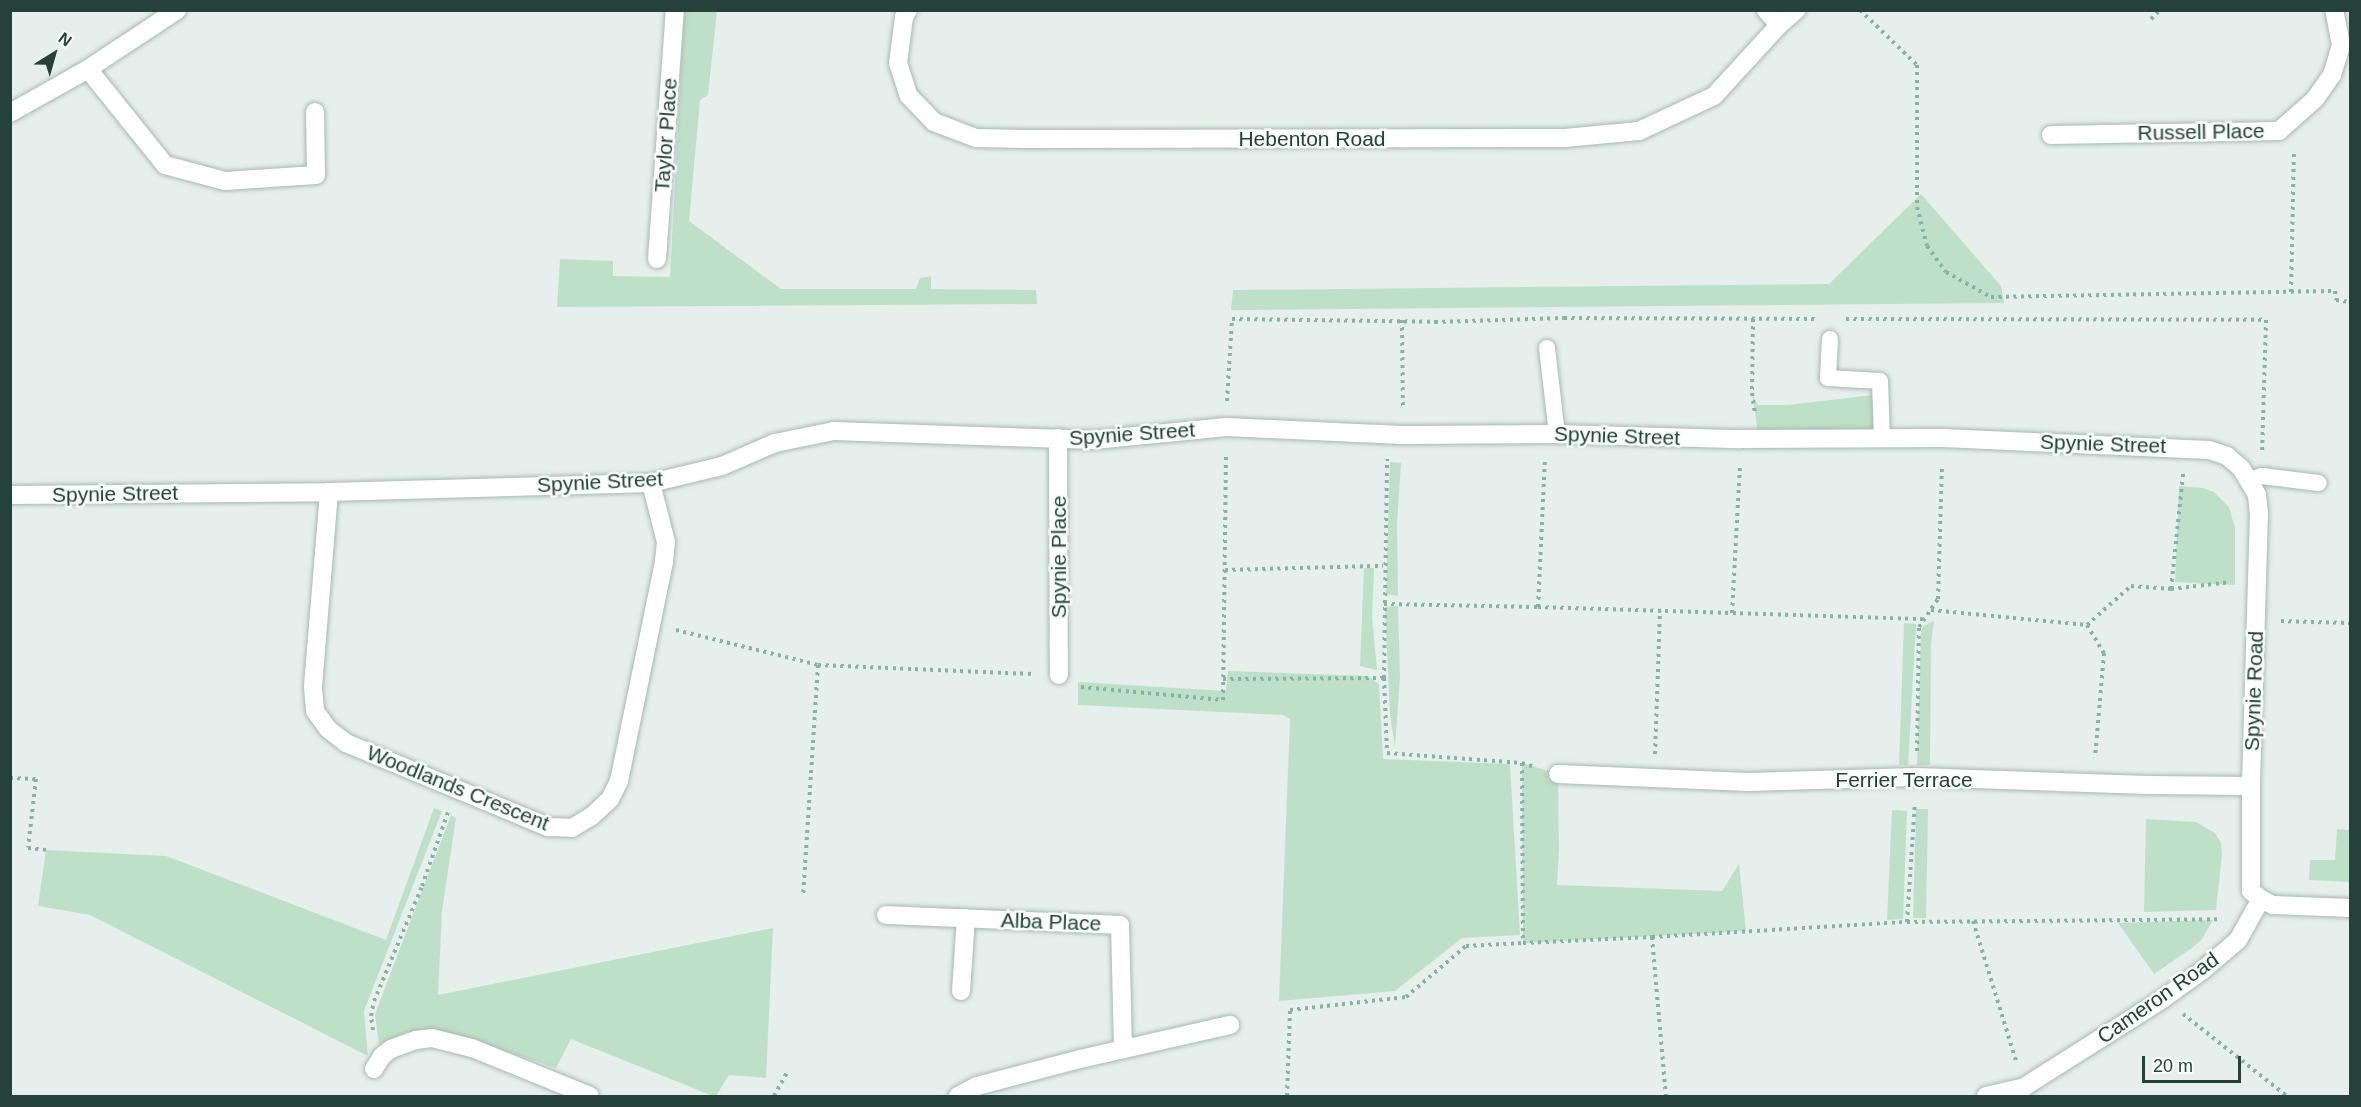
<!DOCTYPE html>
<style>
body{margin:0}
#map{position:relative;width:2361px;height:1107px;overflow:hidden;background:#e6efeb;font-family:Helvetica,sans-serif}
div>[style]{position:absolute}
.green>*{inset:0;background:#bfe0c8}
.path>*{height:4px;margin-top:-2px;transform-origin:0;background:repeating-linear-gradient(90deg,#86b3a5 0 3px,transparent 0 7.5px)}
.roads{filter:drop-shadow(0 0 2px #a8b8b2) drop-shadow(0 0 2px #a8b8b2)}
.service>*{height:16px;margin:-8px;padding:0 8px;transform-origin:8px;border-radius:8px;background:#fff}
.minor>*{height:18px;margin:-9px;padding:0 9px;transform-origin:9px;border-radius:9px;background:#fff}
span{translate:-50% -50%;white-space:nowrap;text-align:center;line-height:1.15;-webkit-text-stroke:5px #f7fbf9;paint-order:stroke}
.street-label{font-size:21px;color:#24423a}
.frame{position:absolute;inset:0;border:12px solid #24423a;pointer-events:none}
.north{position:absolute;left:24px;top:24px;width:60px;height:60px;-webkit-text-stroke:4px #f7fbf9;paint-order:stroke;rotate:37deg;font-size:16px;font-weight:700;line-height:24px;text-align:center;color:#24423a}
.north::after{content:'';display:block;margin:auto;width:21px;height:27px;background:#24423a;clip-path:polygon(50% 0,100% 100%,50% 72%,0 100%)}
.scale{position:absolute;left:2142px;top:1056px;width:99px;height:27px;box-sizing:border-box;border:3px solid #24423a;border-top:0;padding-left:8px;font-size:18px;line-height:21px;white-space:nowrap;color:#24423a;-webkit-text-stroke:4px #f7fbf9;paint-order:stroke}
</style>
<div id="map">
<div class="green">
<div style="clip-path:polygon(684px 10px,717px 11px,708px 95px,700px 100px,689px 221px,781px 289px,916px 289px,920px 278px,931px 276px,931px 289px,1036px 290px,1037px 304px,557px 307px,560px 259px,613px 261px,613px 276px,670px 277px)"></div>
<div style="clip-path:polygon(1921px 194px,2001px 286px,2004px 303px,1231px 310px,1233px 290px,1829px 284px)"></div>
<div style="clip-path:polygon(1752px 393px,1758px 405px,1788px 405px,1881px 394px,1882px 437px,1759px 439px)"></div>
<div style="clip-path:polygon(1390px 462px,1401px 463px,1397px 525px,1398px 596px,1386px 594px)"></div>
<div style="clip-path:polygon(2179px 486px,2203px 488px,2214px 492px,2229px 507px,2235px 528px,2235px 585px,2175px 582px)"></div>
<div style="clip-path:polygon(1364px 568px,1374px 568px,1372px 617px,1377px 670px,1360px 666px)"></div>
<div style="clip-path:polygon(1398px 606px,1400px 677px,1395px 747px,1390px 714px,1385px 607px)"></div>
<div style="clip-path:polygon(1934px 621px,1931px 644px,1930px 765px,1917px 765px,1921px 632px,1923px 626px)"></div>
<div style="clip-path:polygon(1904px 623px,1916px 624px,1908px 765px,1899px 765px)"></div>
<div style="clip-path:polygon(1228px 671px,1368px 676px,1379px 684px,1383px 759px,1510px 764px,1520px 935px,1462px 938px,1395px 991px,1279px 1001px,1290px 719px,1283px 715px,1078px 705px,1078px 682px,1226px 691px)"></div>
<div style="clip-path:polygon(1522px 763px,1558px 774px,1559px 849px,1557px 885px,1722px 891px,1739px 864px,1746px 931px,1523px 943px)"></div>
<div style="clip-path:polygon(434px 808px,442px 811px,364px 1011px,368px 1056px,90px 915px,38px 906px,46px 850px,166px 856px,386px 940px)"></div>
<div style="clip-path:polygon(1916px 809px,1928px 809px,1926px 918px,1913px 918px)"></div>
<div style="clip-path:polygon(1892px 810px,1907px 811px,1903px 919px,1887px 920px)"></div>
<div style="clip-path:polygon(451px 815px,456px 818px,442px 911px,438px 995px,773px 928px,766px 1078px,729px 1075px,716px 1096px,713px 1096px,571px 1039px,556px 1068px,481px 1043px,438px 1033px,406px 1032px,379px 1044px,375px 1014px)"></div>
<div style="clip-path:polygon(2146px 819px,2196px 822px,2215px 833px,2221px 843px,2222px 854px,2216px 910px,2144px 912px)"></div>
<div style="clip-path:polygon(2337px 829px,2350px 830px,2350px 882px,2309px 880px,2310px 860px,2335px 860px)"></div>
<div style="clip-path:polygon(2213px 920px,2202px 939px,2192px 948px,2154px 974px,2118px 923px)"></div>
</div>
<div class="path">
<div style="left:1860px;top:10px;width:79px;rotate:44deg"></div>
<div style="left:1917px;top:65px;width:142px;rotate:90deg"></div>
<div style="left:1917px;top:207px;width:40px;rotate:75.6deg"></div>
<div style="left:1927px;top:246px;width:32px;rotate:54deg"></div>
<div style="left:1946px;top:272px;width:51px;rotate:29.1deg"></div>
<div style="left:1991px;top:297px;width:344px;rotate:-1deg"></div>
<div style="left:2335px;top:291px;width:9px;rotate:84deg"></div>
<div style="left:2336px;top:300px;width:14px;rotate:8deg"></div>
<div style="left:2151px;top:19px;width:13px;rotate:-45deg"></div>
<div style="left:2291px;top:292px;width:140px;rotate:-88.8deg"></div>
<div style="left:1753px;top:319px;width:74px;rotate:90.8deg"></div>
<div style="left:1752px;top:393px;width:21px;rotate:82deg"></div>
<div style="left:1846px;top:319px;width:420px;rotate:0.1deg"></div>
<div style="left:2266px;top:320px;width:131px;rotate:91.7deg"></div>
<div style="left:1402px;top:320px;width:90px;rotate:89.4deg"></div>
<div style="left:1227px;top:401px;width:82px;rotate:-86.5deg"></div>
<div style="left:1232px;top:319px;width:203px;rotate:0.8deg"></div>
<div style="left:1435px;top:322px;width:129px;rotate:-1.8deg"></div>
<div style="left:1564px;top:318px;width:251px;rotate:0.2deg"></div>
<div style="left:1225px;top:570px;width:158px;rotate:-1.5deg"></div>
<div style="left:2171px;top:589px;width:116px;rotate:-84deg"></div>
<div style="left:1384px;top:604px;width:154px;rotate:1.1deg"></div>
<div style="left:1538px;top:607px;width:147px;rotate:-87.3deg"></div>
<div style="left:1538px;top:607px;width:386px;rotate:1.8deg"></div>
<div style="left:1931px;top:610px;width:157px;rotate:5.5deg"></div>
<div style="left:2087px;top:625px;width:59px;rotate:-41.6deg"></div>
<div style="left:2131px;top:586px;width:40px;rotate:4.3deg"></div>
<div style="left:2171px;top:589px;width:60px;rotate:-6.7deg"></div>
<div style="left:1732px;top:613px;width:149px;rotate:-86.9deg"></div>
<div style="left:2281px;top:621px;width:69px;rotate:1.7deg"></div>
<div style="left:2087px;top:625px;width:33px;rotate:59deg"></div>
<div style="left:2104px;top:653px;width:105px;rotate:94.9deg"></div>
<div style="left:676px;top:630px;width:146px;rotate:13.8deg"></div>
<div style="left:818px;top:665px;width:230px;rotate:93.7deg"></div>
<div style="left:818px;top:665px;width:215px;rotate:2.4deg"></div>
<div style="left:1384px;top:678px;width:75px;rotate:87.7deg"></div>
<div style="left:1387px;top:753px;width:135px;rotate:4.2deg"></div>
<div style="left:1522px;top:763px;width:14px;rotate:17deg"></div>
<div style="left:1223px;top:679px;width:161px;rotate:-0.4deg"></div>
<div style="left:1384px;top:678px;width:219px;rotate:-89.2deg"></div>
<div style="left:1081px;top:687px;width:143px;rotate:5.2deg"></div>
<div style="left:1223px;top:700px;width:247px;rotate:-89.3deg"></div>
<div style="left:1917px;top:751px;width:124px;rotate:-89.1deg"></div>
<div style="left:1919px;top:627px;width:34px;rotate:-56deg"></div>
<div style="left:1938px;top:599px;width:135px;rotate:-88.3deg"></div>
<div style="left:1655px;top:754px;width:143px;rotate:-88deg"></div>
<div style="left:1522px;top:763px;width:180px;rotate:89.7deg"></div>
<div style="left:1523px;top:943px;width:129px;rotate:-2.7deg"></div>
<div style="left:1652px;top:937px;width:160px;rotate:85deg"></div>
<div style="left:10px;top:778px;width:26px;rotate:2deg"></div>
<div style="left:36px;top:779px;width:69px;rotate:96.6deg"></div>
<div style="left:28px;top:848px;width:18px;rotate:6deg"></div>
<div style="left:1973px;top:921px;width:146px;rotate:72.9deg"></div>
<div style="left:1907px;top:922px;width:119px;rotate:-86.2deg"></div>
<div style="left:1652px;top:937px;width:255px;rotate:-3.4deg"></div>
<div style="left:1907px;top:922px;width:314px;rotate:-0.5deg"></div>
<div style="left:2183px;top:1014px;width:132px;rotate:38.3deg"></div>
<div style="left:373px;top:1030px;width:14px;rotate:-98deg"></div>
<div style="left:371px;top:1016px;width:15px;rotate:-79deg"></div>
<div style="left:374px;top:1001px;width:125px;rotate:-67.3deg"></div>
<div style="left:422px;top:886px;width:78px;rotate:-70.6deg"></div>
<div style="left:774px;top:1096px;width:26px;rotate:-61deg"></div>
<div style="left:1287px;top:1096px;width:86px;rotate:-88deg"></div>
<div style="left:1290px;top:1010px;width:117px;rotate:-6.4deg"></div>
<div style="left:1406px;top:997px;width:79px;rotate:-40.4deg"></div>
<div style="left:1466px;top:946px;width:57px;rotate:-3deg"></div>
</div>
<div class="roads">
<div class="service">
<div style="left:1830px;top:339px;width:39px;rotate:93deg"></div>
<div style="left:1828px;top:378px;width:52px;rotate:3.3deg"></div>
<div style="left:1880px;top:381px;width:56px;rotate:88deg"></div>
<div style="left:1547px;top:348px;width:87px;rotate:83.4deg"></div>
<div style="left:2250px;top:480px;width:13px;rotate:-18deg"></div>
<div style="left:2262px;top:476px;width:57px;rotate:7deg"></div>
</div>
<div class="minor">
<div style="left:908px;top:10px;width:8px;rotate:120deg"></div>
<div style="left:904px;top:17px;width:46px;rotate:97.4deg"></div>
<div style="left:898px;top:63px;width:35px;rotate:72deg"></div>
<div style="left:909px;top:96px;width:36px;rotate:46deg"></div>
<div style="left:934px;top:122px;width:45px;rotate:20.9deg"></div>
<div style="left:976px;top:138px;width:51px;rotate:1.1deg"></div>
<div style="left:1027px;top:139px;width:538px;rotate:-0.11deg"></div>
<div style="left:1565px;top:138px;width:74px;rotate:-5.4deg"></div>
<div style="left:1639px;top:131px;width:83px;rotate:-25deg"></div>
<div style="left:1714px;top:96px;width:96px;rotate:-47.5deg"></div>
<div style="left:1779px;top:25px;width:23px;rotate:-41deg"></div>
<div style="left:1766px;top:10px;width:20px;rotate:49deg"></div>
<div style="left:88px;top:69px;width:123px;rotate:51.3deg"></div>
<div style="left:165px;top:165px;width:62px;rotate:14.9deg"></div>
<div style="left:225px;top:181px;width:91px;rotate:-3.8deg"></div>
<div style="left:316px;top:175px;width:63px;rotate:-90.9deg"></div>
<div style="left:10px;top:113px;width:90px;rotate:-29.4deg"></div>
<div style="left:88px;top:69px;width:107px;rotate:-33.5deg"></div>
<div style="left:2051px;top:135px;width:228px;rotate:-1deg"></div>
<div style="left:2279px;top:131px;width:48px;rotate:-41.6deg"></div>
<div style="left:2315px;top:99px;width:29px;rotate:-55deg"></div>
<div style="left:2332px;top:75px;width:31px;rotate:-73deg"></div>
<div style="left:2341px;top:45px;width:36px;rotate:-101deg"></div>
<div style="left:657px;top:259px;width:250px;rotate:-85.9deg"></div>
<div style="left:1058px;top:438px;width:237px;rotate:89.8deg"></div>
<div style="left:329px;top:492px;width:196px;rotate:94.7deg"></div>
<div style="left:313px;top:687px;width:24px;rotate:85deg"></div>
<div style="left:315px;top:711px;width:22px;rotate:54deg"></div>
<div style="left:328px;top:729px;width:23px;rotate:38deg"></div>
<div style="left:346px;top:743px;width:219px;rotate:22.6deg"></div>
<div style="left:548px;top:827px;width:24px;rotate:2deg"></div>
<div style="left:572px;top:828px;width:23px;rotate:-31deg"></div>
<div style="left:592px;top:816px;width:25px;rotate:-43deg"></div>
<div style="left:610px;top:799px;width:20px;rotate:-63deg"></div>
<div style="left:619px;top:781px;width:225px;rotate:-78.4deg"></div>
<div style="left:664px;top:561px;width:19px;rotate:-84deg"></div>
<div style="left:666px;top:542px;width:61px;rotate:-104.3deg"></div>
<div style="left:10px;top:495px;width:319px;rotate:-0.5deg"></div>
<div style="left:329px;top:492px;width:322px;rotate:-1.6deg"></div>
<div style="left:651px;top:483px;width:73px;rotate:-13.5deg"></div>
<div style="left:722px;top:466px;width:58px;rotate:-23.5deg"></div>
<div style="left:775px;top:443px;width:60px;rotate:-11.5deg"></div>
<div style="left:834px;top:431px;width:260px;rotate:2deg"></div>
<div style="left:1094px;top:440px;width:133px;rotate:-5.6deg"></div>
<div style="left:1226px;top:427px;width:177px;rotate:2.6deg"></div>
<div style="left:1403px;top:435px;width:154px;rotate:-0.4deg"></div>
<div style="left:1557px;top:434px;width:184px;rotate:1.6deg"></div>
<div style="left:1741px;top:439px;width:202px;rotate:-0.3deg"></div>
<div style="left:1943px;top:438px;width:266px;rotate:2.6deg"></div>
<div style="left:2209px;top:450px;width:19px;rotate:18deg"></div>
<div style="left:2227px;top:456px;width:18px;rotate:41deg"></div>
<div style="left:2241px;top:468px;width:31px;rotate:59deg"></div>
<div style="left:2257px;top:495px;width:18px;rotate:84deg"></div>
<div style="left:2259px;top:513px;width:273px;rotate:91.7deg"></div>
<div style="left:2251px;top:786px;width:105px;rotate:90deg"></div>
<div style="left:2251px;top:891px;width:13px;rotate:39deg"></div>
<div style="left:1558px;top:774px;width:190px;rotate:2.4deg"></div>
<div style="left:1748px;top:782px;width:168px;rotate:-1.7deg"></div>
<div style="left:1916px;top:777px;width:231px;rotate:2deg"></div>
<div style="left:2147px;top:785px;width:104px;rotate:0.6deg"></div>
<div style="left:886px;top:915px;width:234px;rotate:2.4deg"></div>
<div style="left:1120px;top:925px;width:124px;rotate:88.6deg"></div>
<div style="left:961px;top:991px;width:73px;rotate:-86.1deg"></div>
<div style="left:374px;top:1069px;width:15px;rotate:-58deg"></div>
<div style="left:382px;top:1056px;width:11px;rotate:-38deg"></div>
<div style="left:391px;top:1049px;width:27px;rotate:-20deg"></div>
<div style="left:416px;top:1040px;width:16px;rotate:-7deg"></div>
<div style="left:432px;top:1038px;width:41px;rotate:14deg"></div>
<div style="left:472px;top:1048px;width:127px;rotate:22.1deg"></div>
<div style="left:958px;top:1096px;width:21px;rotate:-28deg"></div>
<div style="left:977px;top:1086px;width:106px;rotate:-14.7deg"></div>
<div style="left:1080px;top:1059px;width:154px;rotate:-12.8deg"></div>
<div style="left:1986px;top:1096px;width:39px;rotate:-13deg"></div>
<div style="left:2024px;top:1087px;width:166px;rotate:-32.4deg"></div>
<div style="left:2164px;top:998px;width:48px;rotate:-35.7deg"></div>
<div style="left:2203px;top:970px;width:46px;rotate:-40.6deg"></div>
<div style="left:2238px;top:940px;width:47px;rotate:-60.7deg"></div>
<div style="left:2261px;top:899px;width:13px;rotate:27deg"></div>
<div style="left:2273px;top:905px;width:77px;rotate:2.2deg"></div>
</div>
</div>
<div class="street-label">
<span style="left:2201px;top:132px;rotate:-1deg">Russell Place</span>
<span style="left:666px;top:135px;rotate:-86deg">Taylor Place</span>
<span style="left:1312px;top:139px">Hebenton Road</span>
<span style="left:1132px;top:434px;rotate:-4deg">Spynie Street</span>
<span style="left:1617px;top:436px;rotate:2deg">Spynie Street</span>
<span style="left:2103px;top:444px;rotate:2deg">Spynie Street</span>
<span style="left:600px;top:482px;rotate:-3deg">Spynie Street</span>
<span style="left:115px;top:494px;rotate:-1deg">Spynie Street</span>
<span style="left:1059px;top:557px;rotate:-90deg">Spynie Place</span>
<span style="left:2254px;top:691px;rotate:-88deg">Spynie Road</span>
<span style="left:1904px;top:780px">Ferrier Terrace</span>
<span style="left:458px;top:788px;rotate:22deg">Woodlands Crescent</span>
<span style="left:1051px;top:922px;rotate:2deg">Alba Place</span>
<span style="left:2158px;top:998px;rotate:-35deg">Cameron Road</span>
</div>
<div class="frame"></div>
<div class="north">N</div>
<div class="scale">20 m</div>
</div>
